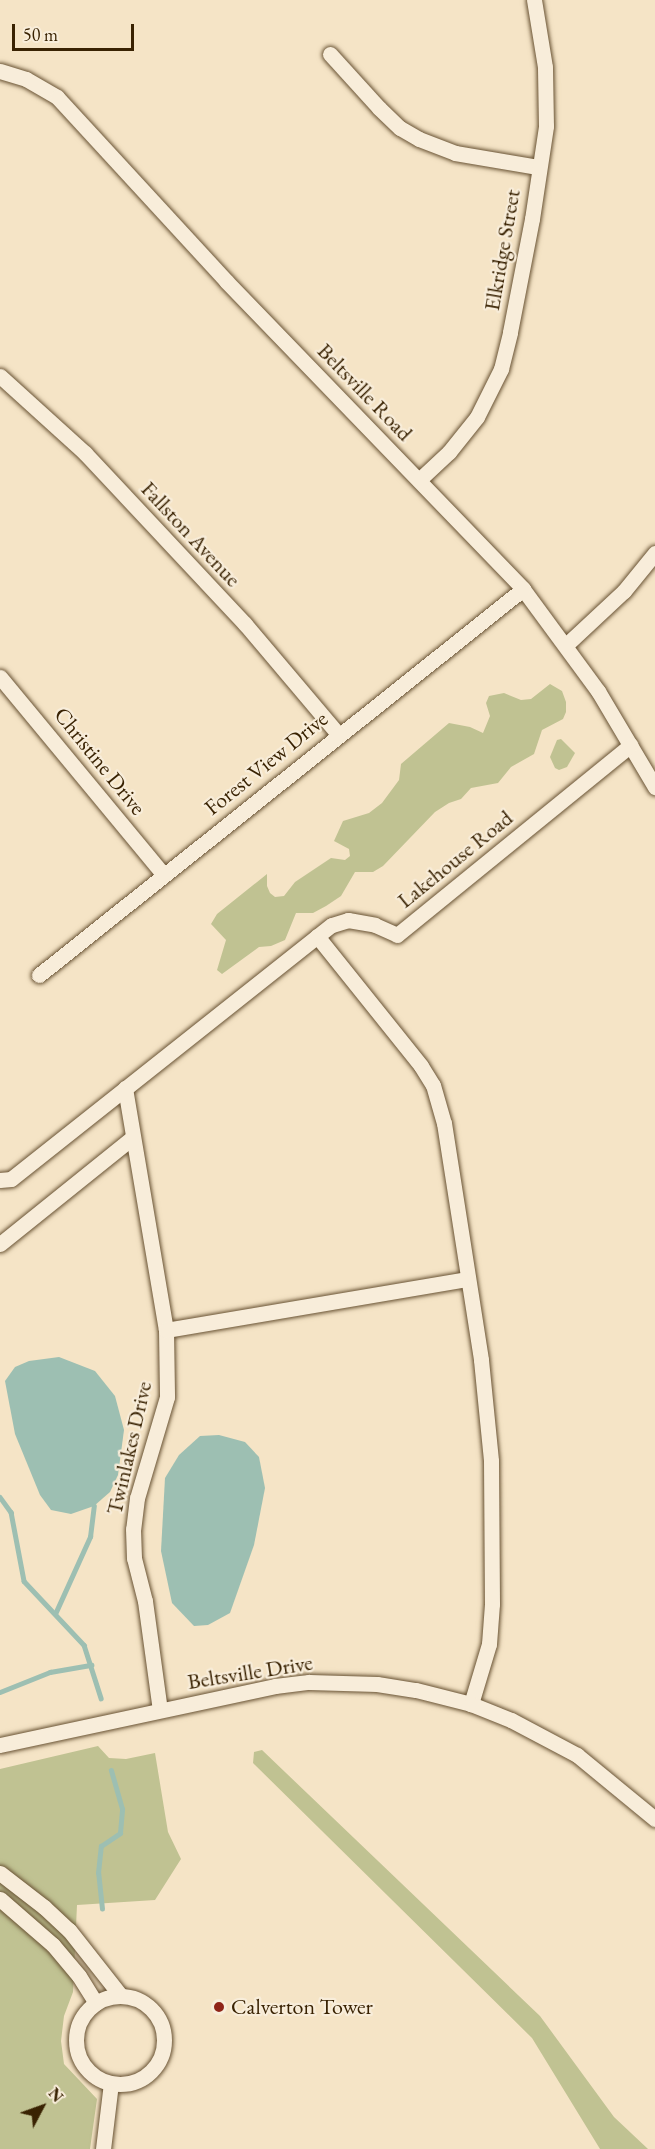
<!DOCTYPE html>
<style>
body{margin:0}
#map{position:relative;width:655px;height:2149px;overflow:hidden;background:#f5e4c6;font-family:"EB Garamond",serif}
div>[style]{position:absolute}
.green>*{inset:0;background:#c0c292}
.water>*{inset:0;background:#9dbfb2}
.stream>*{height:4.5px;margin:-2.25px;padding:0 2.25px;transform-origin:2.25px;border-radius:2.25px;background:#9dbfb2}
.roads{filter:drop-shadow(0 0 2px #685233) drop-shadow(0 0 2px #685233)}
.minor>*{height:15px;margin:-7.5px;padding:0 7.5px;transform-origin:7.5px;border-radius:7.5px;background:#f8edda}
.minor>.ring{margin:-7.5px;padding:0;box-sizing:content-box;background:none;border:15px solid #f8edda;border-radius:50%}
.dots>*{width:16px;height:16px;translate:-50% -50%;box-sizing:border-box;border:3px solid #f8edda;border-radius:50%}
span{translate:-50% -50%;white-space:nowrap;text-align:center;line-height:1.15;-webkit-text-stroke:4.5px #f8edda;paint-order:stroke}
.street-label{font-size:22px;color:#392202}
.poi-label{font-size:22px;color:#392202}
.left{translate:0 -50%;text-align:left}
.north{position:absolute;left:12px;top:2077px;width:60px;height:60px;-webkit-text-stroke:4px #f8edda;paint-order:stroke;rotate:49deg;font-size:16px;font-weight:700;line-height:24px;text-align:center;color:#392202}
.north::after{content:'';display:block;margin:auto;width:21px;height:27px;background:#392202;clip-path:polygon(50% 0,100% 100%,50% 72%,0 100%)}
.scale{position:absolute;left:12px;top:24px;width:122px;height:27px;box-sizing:border-box;border:3px solid #392202;border-top:0;padding-left:8px;font-size:18px;line-height:21px;white-space:nowrap;color:#392202;-webkit-text-stroke:4px #f8edda;paint-order:stroke}
</style>
<div id="map">
<div class="green">
<div style="clip-path:polygon(550px 684px,562px 691px,566px 702px,566px 712px,563px 719px,542px 730px,534px 754px,511px 767px,498px 783px,471px 788px,461px 799px,449px 803px,435px 812px,383px 866px,373px 872px,355px 872px,341px 896px,326px 906px,313px 913px,296px 913px,285px 940px,271px 946px,259px 947px,222px 974px,217px 970px,226px 940px,211px 924px,217px 914px,267px 874px,267px 886px,270px 893px,275px 897px,284px 896px,295px 882px,331px 858px,345px 860px,350px 856px,349px 849px,334px 841px,343px 821px,369px 813px,382px 803px,399px 780px,401px 764px,449px 723px,470px 727px,483px 733px,490px 716px,486px 703px,489px 696px,504px 693px,521px 700px,531px 699px)"></div>
<div style="clip-path:polygon(561px 739px,575px 753px,567px 767px,559px 770px,555px 768px,550px 757px,557px 740px)"></div>
<div style="clip-path:polygon(98px 1746px,109px 1758px,126px 1759px,155px 1753px,168px 1832px,181px 1859px,155px 1900px,77px 1905px,73px 1992px,64px 2016px,61px 2041px,64px 2064px,97px 2099px,90px 2149px,0 2149px,0 1769px)"></div>
<div style="clip-path:polygon(262px 1750px,540px 2016px,614px 2117px,648px 2149px,600px 2149px,532px 2038px,253px 1763px,254px 1752px)"></div>
</div>
<div class="water">
<div style="clip-path:polygon(59px 1357px,95px 1371px,115px 1396px,124px 1430px,118px 1475px,110px 1492px,94px 1506px,71px 1514px,51px 1510px,40px 1495px,15px 1434px,5px 1381px,15px 1367px,29px 1361px)"></div>
<div style="clip-path:polygon(219px 1435px,245px 1442px,259px 1457px,265px 1488px,254px 1545px,230px 1613px,208px 1625px,194px 1626px,172px 1603px,161px 1551px,165px 1478px,179px 1455px,200px 1436px)"></div>
</div>
<div class="stream">
<div style="left:0;top:1497px;width:19px;rotate:54deg"></div>
<div style="left:11px;top:1512px;width:70px;rotate:79.3deg"></div>
<div style="left:24px;top:1581px;width:88px;rotate:46.8deg"></div>
<div style="left:84px;top:1645px;width:56px;rotate:72.2deg"></div>
<div style="left:55px;top:1614px;width:85px;rotate:-65.6deg"></div>
<div style="left:90px;top:1537px;width:31px;rotate:-83deg"></div>
<div style="left:0;top:1692px;width:54px;rotate:-21.8deg"></div>
<div style="left:50px;top:1672px;width:42px;rotate:-9.7deg"></div>
<div style="left:102px;top:1909px;width:36px;rotate:-96deg"></div>
<div style="left:98px;top:1873px;width:27px;rotate:-84deg"></div>
<div style="left:101px;top:1846px;width:23px;rotate:-34deg"></div>
<div style="left:120px;top:1833px;width:24px;rotate:-85deg"></div>
<div style="left:122px;top:1809px;width:40px;rotate:-106deg"></div>
</div>
<div class="roads">
<div class="minor">
<div style="left:330px;top:54px;width:73px;rotate:47.8deg"></div>
<div style="left:379px;top:108px;width:29px;rotate:44deg"></div>
<div style="left:400px;top:128px;width:22px;rotate:30deg"></div>
<div style="left:419px;top:139px;width:39px;rotate:21deg"></div>
<div style="left:455px;top:153px;width:84px;rotate:9.6deg"></div>
<div style="left:0;top:71px;width:27px;rotate:17deg"></div>
<div style="left:26px;top:79px;width:36px;rotate:30deg"></div>
<div style="left:57px;top:97px;width:250px;rotate:47.4deg"></div>
<div style="left:226px;top:281px;width:428px;rotate:46deg"></div>
<div style="left:523px;top:589px;width:127px;rotate:53.7deg"></div>
<div style="left:598px;top:691px;width:112px;rotate:59.3deg"></div>
<div style="left:0;top:376px;width:115px;rotate:42.2deg"></div>
<div style="left:85px;top:453px;width:234px;rotate:46.9deg"></div>
<div style="left:245px;top:624px;width:144px;rotate:49.8deg"></div>
<div style="left:419px;top:480px;width:41px;rotate:-43deg"></div>
<div style="left:449px;top:452px;width:45px;rotate:-51.3deg"></div>
<div style="left:477px;top:417px;width:54px;rotate:-63.4deg"></div>
<div style="left:501px;top:369px;width:38px;rotate:-76deg"></div>
<div style="left:510px;top:332px;width:115px;rotate:-79deg"></div>
<div style="left:532px;top:219px;width:94px;rotate:-81.4deg"></div>
<div style="left:546px;top:126px;width:59px;rotate:-91deg"></div>
<div style="left:545px;top:67px;width:68px;rotate:-99.3deg"></div>
<div style="left:566px;top:645px;width:79px;rotate:-43deg"></div>
<div style="left:624px;top:591px;width:49px;rotate:-50.8deg"></div>
<div style="left:0;top:677px;width:257px;rotate:50.4deg"></div>
<div style="left:317px;top:936px;width:166px;rotate:51.3deg"></div>
<div style="left:421px;top:1066px;width:22px;rotate:58deg"></div>
<div style="left:433px;top:1085px;width:40px;rotate:74deg"></div>
<div style="left:444px;top:1123px;width:240px;rotate:81.1deg"></div>
<div style="left:481px;top:1360px;width:101px;rotate:84.3deg"></div>
<div style="left:491px;top:1461px;width:143px;rotate:89.6deg"></div>
<div style="left:492px;top:1604px;width:40px;rotate:94.3deg"></div>
<div style="left:489px;top:1644px;width:63px;rotate:106.7deg"></div>
<div style="left:39px;top:975px;width:619px;rotate:-38.57deg"></div>
<div style="left:125px;top:1088px;width:245px;rotate:80.4deg"></div>
<div style="left:166px;top:1330px;width:67px;rotate:89.1deg"></div>
<div style="left:167px;top:1397px;width:105px;rotate:106.5deg"></div>
<div style="left:137px;top:1498px;width:31px;rotate:97deg"></div>
<div style="left:133px;top:1529px;width:29px;rotate:88deg"></div>
<div style="left:134px;top:1558px;width:44px;rotate:75.7deg"></div>
<div style="left:145px;top:1601px;width:110px;rotate:82.2deg"></div>
<div style="left:0;top:1180px;width:11px;rotate:-5deg"></div>
<div style="left:11px;top:1179px;width:409px;rotate:-38.4deg"></div>
<div style="left:332px;top:925px;width:17px;rotate:-17deg"></div>
<div style="left:348px;top:920px;width:27px;rotate:10deg"></div>
<div style="left:375px;top:925px;width:24px;rotate:24deg"></div>
<div style="left:397px;top:935px;width:301px;rotate:-39.1deg"></div>
<div style="left:0;top:1244px;width:169px;rotate:-38.8deg"></div>
<div style="left:166px;top:1330px;width:306px;rotate:-9.6deg"></div>
<div style="left:0;top:1745px;width:281px;rotate:-12.1deg"></div>
<div style="left:275px;top:1686px;width:34px;rotate:-7deg"></div>
<div style="left:309px;top:1682px;width:68px;rotate:1.7deg"></div>
<div style="left:377px;top:1684px;width:39px;rotate:9deg"></div>
<div style="left:416px;top:1690px;width:57px;rotate:14.3deg"></div>
<div style="left:471px;top:1704px;width:43px;rotate:21.8deg"></div>
<div style="left:511px;top:1720px;width:75px;rotate:27.9deg"></div>
<div style="left:577px;top:1755px;width:101px;rotate:39.4deg"></div>
<div style="left:0;top:1873px;width:56px;rotate:37.7deg"></div>
<div style="left:44px;top:1907px;width:34px;rotate:43deg"></div>
<div style="left:69px;top:1930px;width:84px;rotate:51.8deg"></div>
<div style="left:0;top:1899px;width:70px;rotate:41deg"></div>
<div style="left:53px;top:1945px;width:40px;rotate:50deg"></div>
<div style="left:79px;top:1976px;width:32px;rotate:58deg"></div>
<div class="ring" style="left:76px;top:1996px;width:73px;height:73px"></div>
<div style="left:103px;top:2149px;width:66px;rotate:-83.1deg"></div>
</div>
</div>
<div class="dots">
<div style="left:219px;top:2007px;background:#8f2418"></div>
</div>
<div class="street-label">
<span style="left:502px;top:250px;rotate:-80deg">Elkridge Street</span>
<span style="left:365px;top:392px;rotate:46deg">Beltsville Road</span>
<span style="left:191px;top:534px;rotate:47deg">Fallston Avenue</span>
<span style="left:100px;top:761px;rotate:51deg">Christine Drive</span>
<span style="left:266px;top:763px;rotate:-39deg">Forest View Drive</span>
<span style="left:455px;top:859px;rotate:-39deg">Lakehouse Road</span>
<span style="left:129px;top:1448px;rotate:-77deg">Twinlakes Drive</span>
<span style="left:250px;top:1672px;rotate:-9deg">Beltsville Drive</span>
</div>
<div class="poi-label">
<span class="left" style="left:231px;top:2007px">Calverton Tower</span>
</div>
<div class="north">N</div>
<div class="scale">50 m</div>
</div>
